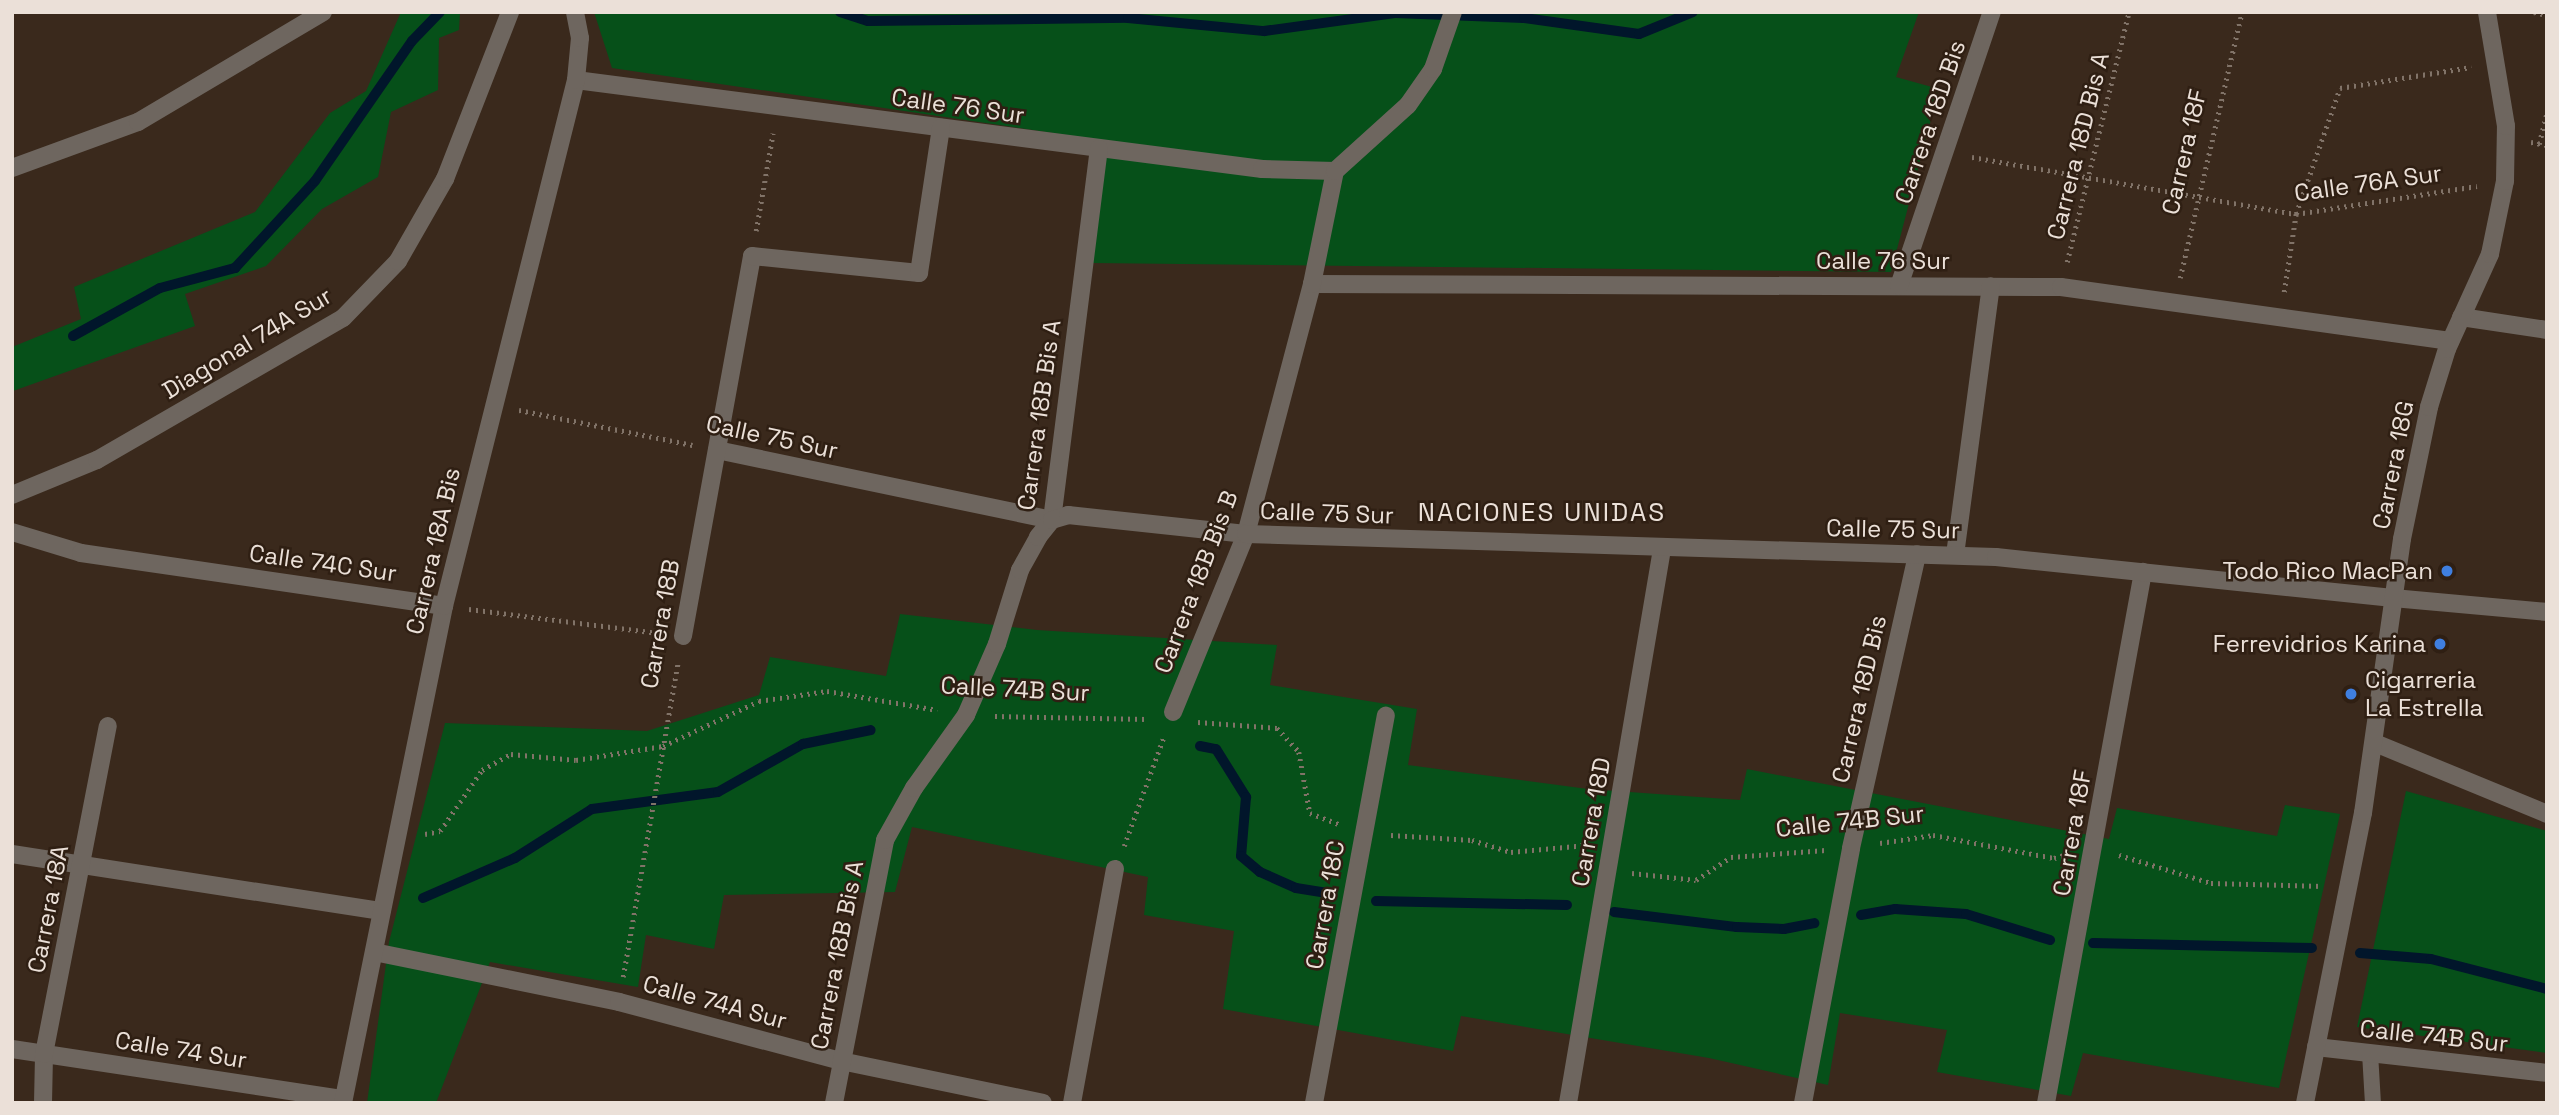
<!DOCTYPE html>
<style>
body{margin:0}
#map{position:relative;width:2559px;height:1115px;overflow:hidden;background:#3a291c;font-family:"Space Grotesk",sans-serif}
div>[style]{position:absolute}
.green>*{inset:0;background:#065019}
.stream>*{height:10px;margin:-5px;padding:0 5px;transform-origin:5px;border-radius:5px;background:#01162b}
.path>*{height:4.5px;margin-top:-2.25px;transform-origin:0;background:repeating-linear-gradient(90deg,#817368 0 2px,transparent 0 7px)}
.service>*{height:16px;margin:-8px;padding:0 8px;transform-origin:8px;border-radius:8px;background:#6e665f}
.minor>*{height:18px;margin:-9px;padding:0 9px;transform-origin:9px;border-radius:9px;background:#6e665f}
.tertiary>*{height:18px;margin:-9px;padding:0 9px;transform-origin:9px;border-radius:9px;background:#6e665f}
.dots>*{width:19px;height:19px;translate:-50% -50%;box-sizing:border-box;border:4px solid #2f1f13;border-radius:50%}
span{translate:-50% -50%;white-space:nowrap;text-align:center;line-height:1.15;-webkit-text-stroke:5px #2f1f13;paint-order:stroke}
.street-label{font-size:24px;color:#ebe0d8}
.poi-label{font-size:24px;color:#ebe0d8}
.right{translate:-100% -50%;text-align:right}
.left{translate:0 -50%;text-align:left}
.neighbourhood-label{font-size:26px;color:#ebe0d8;letter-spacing:2px}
.frame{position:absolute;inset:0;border:14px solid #ebe0d8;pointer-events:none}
</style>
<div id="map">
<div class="green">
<div style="clip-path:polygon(401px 12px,460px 12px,459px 30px,439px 38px,438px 90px,391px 112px,378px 177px,322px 209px,266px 266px,185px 294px,195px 326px,13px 391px,12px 347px,81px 319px,74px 287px,255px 212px,330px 113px,366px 91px)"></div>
<div style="clip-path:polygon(594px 12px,1919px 12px,1896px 77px,1939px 89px,1891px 272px,1092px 263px,1107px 141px,612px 68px)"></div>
<div style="clip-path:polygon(900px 614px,1037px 630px,1277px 645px,1270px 685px,1417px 709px,1408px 765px,1588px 789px,1740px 800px,1747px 769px,2109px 839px,2117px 808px,2277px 836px,2285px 805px,2340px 814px,2279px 1088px,2083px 1053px,2071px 1096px,1937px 1072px,1947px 1030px,1840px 1013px,1828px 1085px,1709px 1058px,1461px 1016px,1453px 1051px,1223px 1009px,1234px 931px,1144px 915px,1148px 877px,912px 827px,895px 892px,724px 895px,714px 949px,646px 935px,638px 987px,490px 962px,436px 1103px,367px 1103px,389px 942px,445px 723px,647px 731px,759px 695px,770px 657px,886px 676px)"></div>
<div style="clip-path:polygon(2406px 791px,2547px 831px,2547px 1053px,2357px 1027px)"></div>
</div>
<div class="stream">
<div style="left:840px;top:12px;width:29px;rotate:18deg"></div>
<div style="left:868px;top:21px;width:260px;rotate:-0.7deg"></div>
<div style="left:1128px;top:18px;width:137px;rotate:5.5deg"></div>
<div style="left:1264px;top:31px;width:132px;rotate:-7.8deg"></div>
<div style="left:1395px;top:13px;width:129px;rotate:2.2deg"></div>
<div style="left:1524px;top:18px;width:116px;rotate:7.9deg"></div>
<div style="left:1639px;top:34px;width:58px;rotate:-22.2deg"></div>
<div style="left:73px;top:336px;width:99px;rotate:-28.9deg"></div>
<div style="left:160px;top:288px;width:78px;rotate:-14.9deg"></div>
<div style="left:235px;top:268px;width:118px;rotate:-47.4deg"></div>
<div style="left:315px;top:181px;width:170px;rotate:-55.3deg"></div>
<div style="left:412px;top:41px;width:40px;rotate:-46deg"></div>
<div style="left:1200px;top:746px;width:16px;rotate:11deg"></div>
<div style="left:1216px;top:749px;width:57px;rotate:58deg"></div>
<div style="left:1246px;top:797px;width:59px;rotate:94.8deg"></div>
<div style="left:1241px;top:856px;width:25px;rotate:40deg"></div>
<div style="left:1260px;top:872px;width:39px;rotate:24deg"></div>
<div style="left:1296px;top:888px;width:30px;rotate:9deg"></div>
<div style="left:423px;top:898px;width:100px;rotate:-23.5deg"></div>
<div style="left:515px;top:858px;width:91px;rotate:-32.5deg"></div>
<div style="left:592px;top:809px;width:127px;rotate:-7.7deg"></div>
<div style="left:718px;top:792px;width:98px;rotate:-29.5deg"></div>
<div style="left:803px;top:744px;width:69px;rotate:-11.6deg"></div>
<div style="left:1376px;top:901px;width:191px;rotate:1.2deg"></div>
<div style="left:1614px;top:912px;width:124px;rotate:7deg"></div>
<div style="left:1737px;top:927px;width:47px;rotate:2.4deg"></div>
<div style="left:1784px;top:929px;width:31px;rotate:-11deg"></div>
<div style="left:1861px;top:915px;width:35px;rotate:-10deg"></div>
<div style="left:1895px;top:909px;width:71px;rotate:4deg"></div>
<div style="left:1966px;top:914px;width:88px;rotate:17.2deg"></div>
<div style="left:2093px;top:943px;width:219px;rotate:1.3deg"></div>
<div style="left:2360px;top:953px;width:71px;rotate:4.8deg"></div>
<div style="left:2431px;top:959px;width:120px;rotate:14.5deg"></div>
</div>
<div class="path">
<div style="left:2534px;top:12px;width:13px;rotate:13deg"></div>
<div style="left:2531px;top:142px;width:16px;rotate:11deg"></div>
<div style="left:2539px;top:144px;width:33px;rotate:-76deg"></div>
<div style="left:1972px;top:157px;width:329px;rotate:10deg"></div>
<div style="left:2296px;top:214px;width:183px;rotate:-8.8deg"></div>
<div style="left:756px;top:231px;width:99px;rotate:-80.2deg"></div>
<div style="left:2067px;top:262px;width:258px;rotate:-76.1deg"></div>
<div style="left:2180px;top:278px;width:273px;rotate:-76.9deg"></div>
<div style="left:2284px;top:292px;width:79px;rotate:-81.3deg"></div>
<div style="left:2296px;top:214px;width:133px;rotate:-70.8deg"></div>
<div style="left:2340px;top:88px;width:133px;rotate:-9.1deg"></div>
<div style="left:519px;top:410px;width:177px;rotate:11.4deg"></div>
<div style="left:469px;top:609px;width:191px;rotate:7.2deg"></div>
<div style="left:995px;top:716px;width:152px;rotate:1.1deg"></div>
<div style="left:1198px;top:722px;width:79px;rotate:4.3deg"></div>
<div style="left:1277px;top:728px;width:33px;rotate:47deg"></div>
<div style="left:1299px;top:752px;width:62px;rotate:79.8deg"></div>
<div style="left:1310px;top:813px;width:31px;rotate:21deg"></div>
<div style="left:425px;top:834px;width:15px;rotate:-11deg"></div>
<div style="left:440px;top:831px;width:74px;rotate:-55.5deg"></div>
<div style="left:482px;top:770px;width:33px;rotate:-29deg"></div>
<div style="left:511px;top:754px;width:65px;rotate:5.3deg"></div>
<div style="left:576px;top:760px;width:88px;rotate:-9.1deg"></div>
<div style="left:663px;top:746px;width:106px;rotate:-25.1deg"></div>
<div style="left:759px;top:701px;width:69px;rotate:-8.4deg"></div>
<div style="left:827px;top:691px;width:112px;rotate:9.8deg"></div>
<div style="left:1391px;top:835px;width:81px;rotate:3.5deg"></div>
<div style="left:1472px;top:840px;width:41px;rotate:17.1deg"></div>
<div style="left:1511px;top:852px;width:76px;rotate:-5.3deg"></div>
<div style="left:1880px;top:843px;width:54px;rotate:-8.6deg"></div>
<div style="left:1933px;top:835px;width:123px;rotate:10.8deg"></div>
<div style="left:2054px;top:858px;width:10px;rotate:-17deg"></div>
<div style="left:1124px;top:846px;width:117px;rotate:-70deg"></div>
<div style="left:2119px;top:855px;width:96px;rotate:16.9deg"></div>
<div style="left:2211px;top:883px;width:112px;rotate:1.5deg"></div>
<div style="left:1632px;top:873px;width:64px;rotate:6.2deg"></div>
<div style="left:1696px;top:880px;width:42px;rotate:-33.3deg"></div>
<div style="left:1731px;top:857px;width:95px;rotate:-4.2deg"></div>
<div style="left:623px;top:977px;width:321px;rotate:-80.1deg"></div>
</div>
<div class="service">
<div style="left:2370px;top:1053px;width:50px;rotate:86.6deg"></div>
</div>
<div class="minor">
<div style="left:576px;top:80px;width:692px;rotate:7.39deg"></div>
<div style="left:1262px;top:169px;width:73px;rotate:1.6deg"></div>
<div style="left:12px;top:168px;width:134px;rotate:-20.1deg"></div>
<div style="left:138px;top:122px;width:215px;rotate:-30.7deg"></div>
<div style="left:1312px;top:284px;width:749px;rotate:0.23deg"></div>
<div style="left:2061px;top:287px;width:393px;rotate:7.9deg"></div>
<div style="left:1899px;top:286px;width:289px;rotate:-71.3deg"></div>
<div style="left:2461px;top:317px;width:87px;rotate:8.6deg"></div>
<div style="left:717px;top:450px;width:342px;rotate:11.8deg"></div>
<div style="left:1052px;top:520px;width:374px;rotate:-82.8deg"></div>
<div style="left:12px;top:495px;width:92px;rotate:-22.4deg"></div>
<div style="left:97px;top:460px;width:284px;rotate:-30deg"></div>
<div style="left:343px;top:318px;width:79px;rotate:-46deg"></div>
<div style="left:398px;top:261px;width:95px;rotate:-60.2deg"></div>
<div style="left:445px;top:179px;width:179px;rotate:-68.7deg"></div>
<div style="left:12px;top:532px;width:72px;rotate:16.9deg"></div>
<div style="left:81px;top:553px;width:367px;rotate:8.3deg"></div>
<div style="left:1955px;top:555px;width:271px;rotate:-82.4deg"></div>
<div style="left:2393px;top:598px;width:155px;rotate:5.2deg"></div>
<div style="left:683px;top:636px;width:386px;rotate:-79.7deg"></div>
<div style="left:752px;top:256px;width:168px;rotate:5.8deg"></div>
<div style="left:919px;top:273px;width:147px;rotate:-81.4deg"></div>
<div style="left:1173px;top:712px;width:192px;rotate:-67.7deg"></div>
<div style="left:1246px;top:534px;width:259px;rotate:-75.2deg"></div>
<div style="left:1312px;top:284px;width:115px;rotate:-78.5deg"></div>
<div style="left:1335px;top:171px;width:98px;rotate:-42.1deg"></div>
<div style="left:1408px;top:105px;width:44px;rotate:-55.2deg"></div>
<div style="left:1433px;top:69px;width:60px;rotate:-70.7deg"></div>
<div style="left:2375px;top:743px;width:186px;rotate:22.4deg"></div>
<div style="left:12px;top:854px;width:374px;rotate:8.8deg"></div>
<div style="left:374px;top:952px;width:250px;rotate:11.5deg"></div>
<div style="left:619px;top:1002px;width:230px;rotate:14.9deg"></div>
<div style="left:841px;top:1061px;width:206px;rotate:11.7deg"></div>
<div style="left:2316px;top:1047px;width:232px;rotate:6.4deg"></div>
<div style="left:12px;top:1049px;width:335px;rotate:8.6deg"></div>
<div style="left:43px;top:1103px;width:49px;rotate:-88.8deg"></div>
<div style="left:44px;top:1054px;width:334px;rotate:-79deg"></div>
<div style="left:1072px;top:1103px;width:238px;rotate:-79.6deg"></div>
<div style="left:1314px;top:1103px;width:394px;rotate:-79.5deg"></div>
<div style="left:1568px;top:1103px;width:562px;rotate:-80.37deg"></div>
<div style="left:1803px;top:1103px;width:259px;rotate:-79.3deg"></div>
<div style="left:1851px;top:848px;width:301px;rotate:-77.3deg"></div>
<div style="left:2046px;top:1103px;width:540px;rotate:-79.65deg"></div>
</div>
<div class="tertiary">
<div style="left:343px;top:1103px;width:507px;rotate:-78.51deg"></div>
<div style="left:444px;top:606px;width:542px;rotate:-75.91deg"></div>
<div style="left:576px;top:80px;width:42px;rotate:-84.6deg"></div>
<div style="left:580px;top:38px;width:26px;rotate:-101deg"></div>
<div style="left:834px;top:1103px;width:268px;rotate:-79deg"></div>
<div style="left:885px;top:840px;width:60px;rotate:-60.9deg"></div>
<div style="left:914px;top:788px;width:90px;rotate:-54.5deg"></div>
<div style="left:966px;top:715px;width:77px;rotate:-66.4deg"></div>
<div style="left:997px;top:644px;width:77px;rotate:-72.7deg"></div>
<div style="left:1020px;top:570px;width:38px;rotate:-61deg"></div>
<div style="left:1038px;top:537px;width:22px;rotate:-51deg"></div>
<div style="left:1052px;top:520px;width:17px;rotate:-17deg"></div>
<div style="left:1068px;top:515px;width:179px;rotate:6.1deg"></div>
<div style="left:1246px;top:534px;width:750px;rotate:1.76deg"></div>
<div style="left:1996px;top:557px;width:399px;rotate:5.9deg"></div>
<div style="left:2305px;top:1103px;width:296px;rotate:-78.7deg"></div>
<div style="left:2363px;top:813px;width:277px;rotate:-81.9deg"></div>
<div style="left:2402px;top:539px;width:135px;rotate:-78.4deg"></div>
<div style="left:2429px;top:407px;width:61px;rotate:-72.8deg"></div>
<div style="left:2447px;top:349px;width:104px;rotate:-65.6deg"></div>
<div style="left:2490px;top:254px;width:75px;rotate:-78.4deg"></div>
<div style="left:2505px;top:181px;width:55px;rotate:-89deg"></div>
<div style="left:2506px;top:126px;width:116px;rotate:-99.5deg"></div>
</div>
<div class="dots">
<div style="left:2447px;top:571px;background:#3f7fe0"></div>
<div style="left:2440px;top:644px;background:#3f7fe0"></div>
<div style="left:2351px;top:694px;background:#3f7fe0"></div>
</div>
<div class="street-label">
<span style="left:958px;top:106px;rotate:8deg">Calle 76 Sur</span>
<span style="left:1930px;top:122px;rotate:-71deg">Carrera 18D Bis</span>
<span style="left:2078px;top:146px;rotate:-76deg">Carrera 18D Bis A</span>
<span style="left:2184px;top:152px;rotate:-77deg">Carrera 18F</span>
<span style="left:2368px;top:183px;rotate:-8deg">Calle 76A Sur</span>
<span style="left:1883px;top:261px">Calle 76 Sur</span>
<span style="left:247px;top:343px;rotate:-31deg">Diagonal 74A Sur</span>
<span style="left:1039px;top:415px;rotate:-82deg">Carrera 18B Bis A</span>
<span style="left:772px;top:437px;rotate:12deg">Calle 75 Sur</span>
<span style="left:2393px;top:465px;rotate:-79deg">Carrera 18G</span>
<span style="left:1327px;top:513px;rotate:2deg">Calle 75 Sur</span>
<span style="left:1893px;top:529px;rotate:1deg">Calle 75 Sur</span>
<span style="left:433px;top:551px;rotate:-77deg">Carrera 18A Bis</span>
<span style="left:323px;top:563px;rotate:8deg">Calle 74C Sur</span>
<span style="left:1196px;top:582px;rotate:-69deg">Carrera 18B Bis B</span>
<span style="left:660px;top:624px;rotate:-80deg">Carrera 18B</span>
<span style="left:1015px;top:689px;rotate:3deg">Calle 74B Sur</span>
<span style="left:1859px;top:699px;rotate:-77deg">Carrera 18D Bis</span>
<span style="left:1850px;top:821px;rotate:-6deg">Calle 74B Sur</span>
<span style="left:1591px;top:822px;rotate:-80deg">Carrera 18D</span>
<span style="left:2072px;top:833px;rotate:-80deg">Carrera 18F</span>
<span style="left:1325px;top:905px;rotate:-80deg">Carrera 18C</span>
<span style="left:48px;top:909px;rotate:-79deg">Carrera 18A</span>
<span style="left:837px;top:955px;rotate:-79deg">Carrera 18B Bis A</span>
<span style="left:715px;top:1002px;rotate:15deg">Calle 74A Sur</span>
<span style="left:2434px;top:1036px;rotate:6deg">Calle 74B Sur</span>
<span style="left:181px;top:1050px;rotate:9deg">Calle 74 Sur</span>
</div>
<div class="poi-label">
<span class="right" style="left:2433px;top:571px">Todo Rico MacPan</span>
<span class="right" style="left:2426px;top:644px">Ferrevidrios Karina</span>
<span class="left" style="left:2365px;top:694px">Cigarreria<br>La Estrella</span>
</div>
<div class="neighbourhood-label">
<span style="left:1542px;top:513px">NACIONES UNIDAS</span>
</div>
<div class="frame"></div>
</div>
